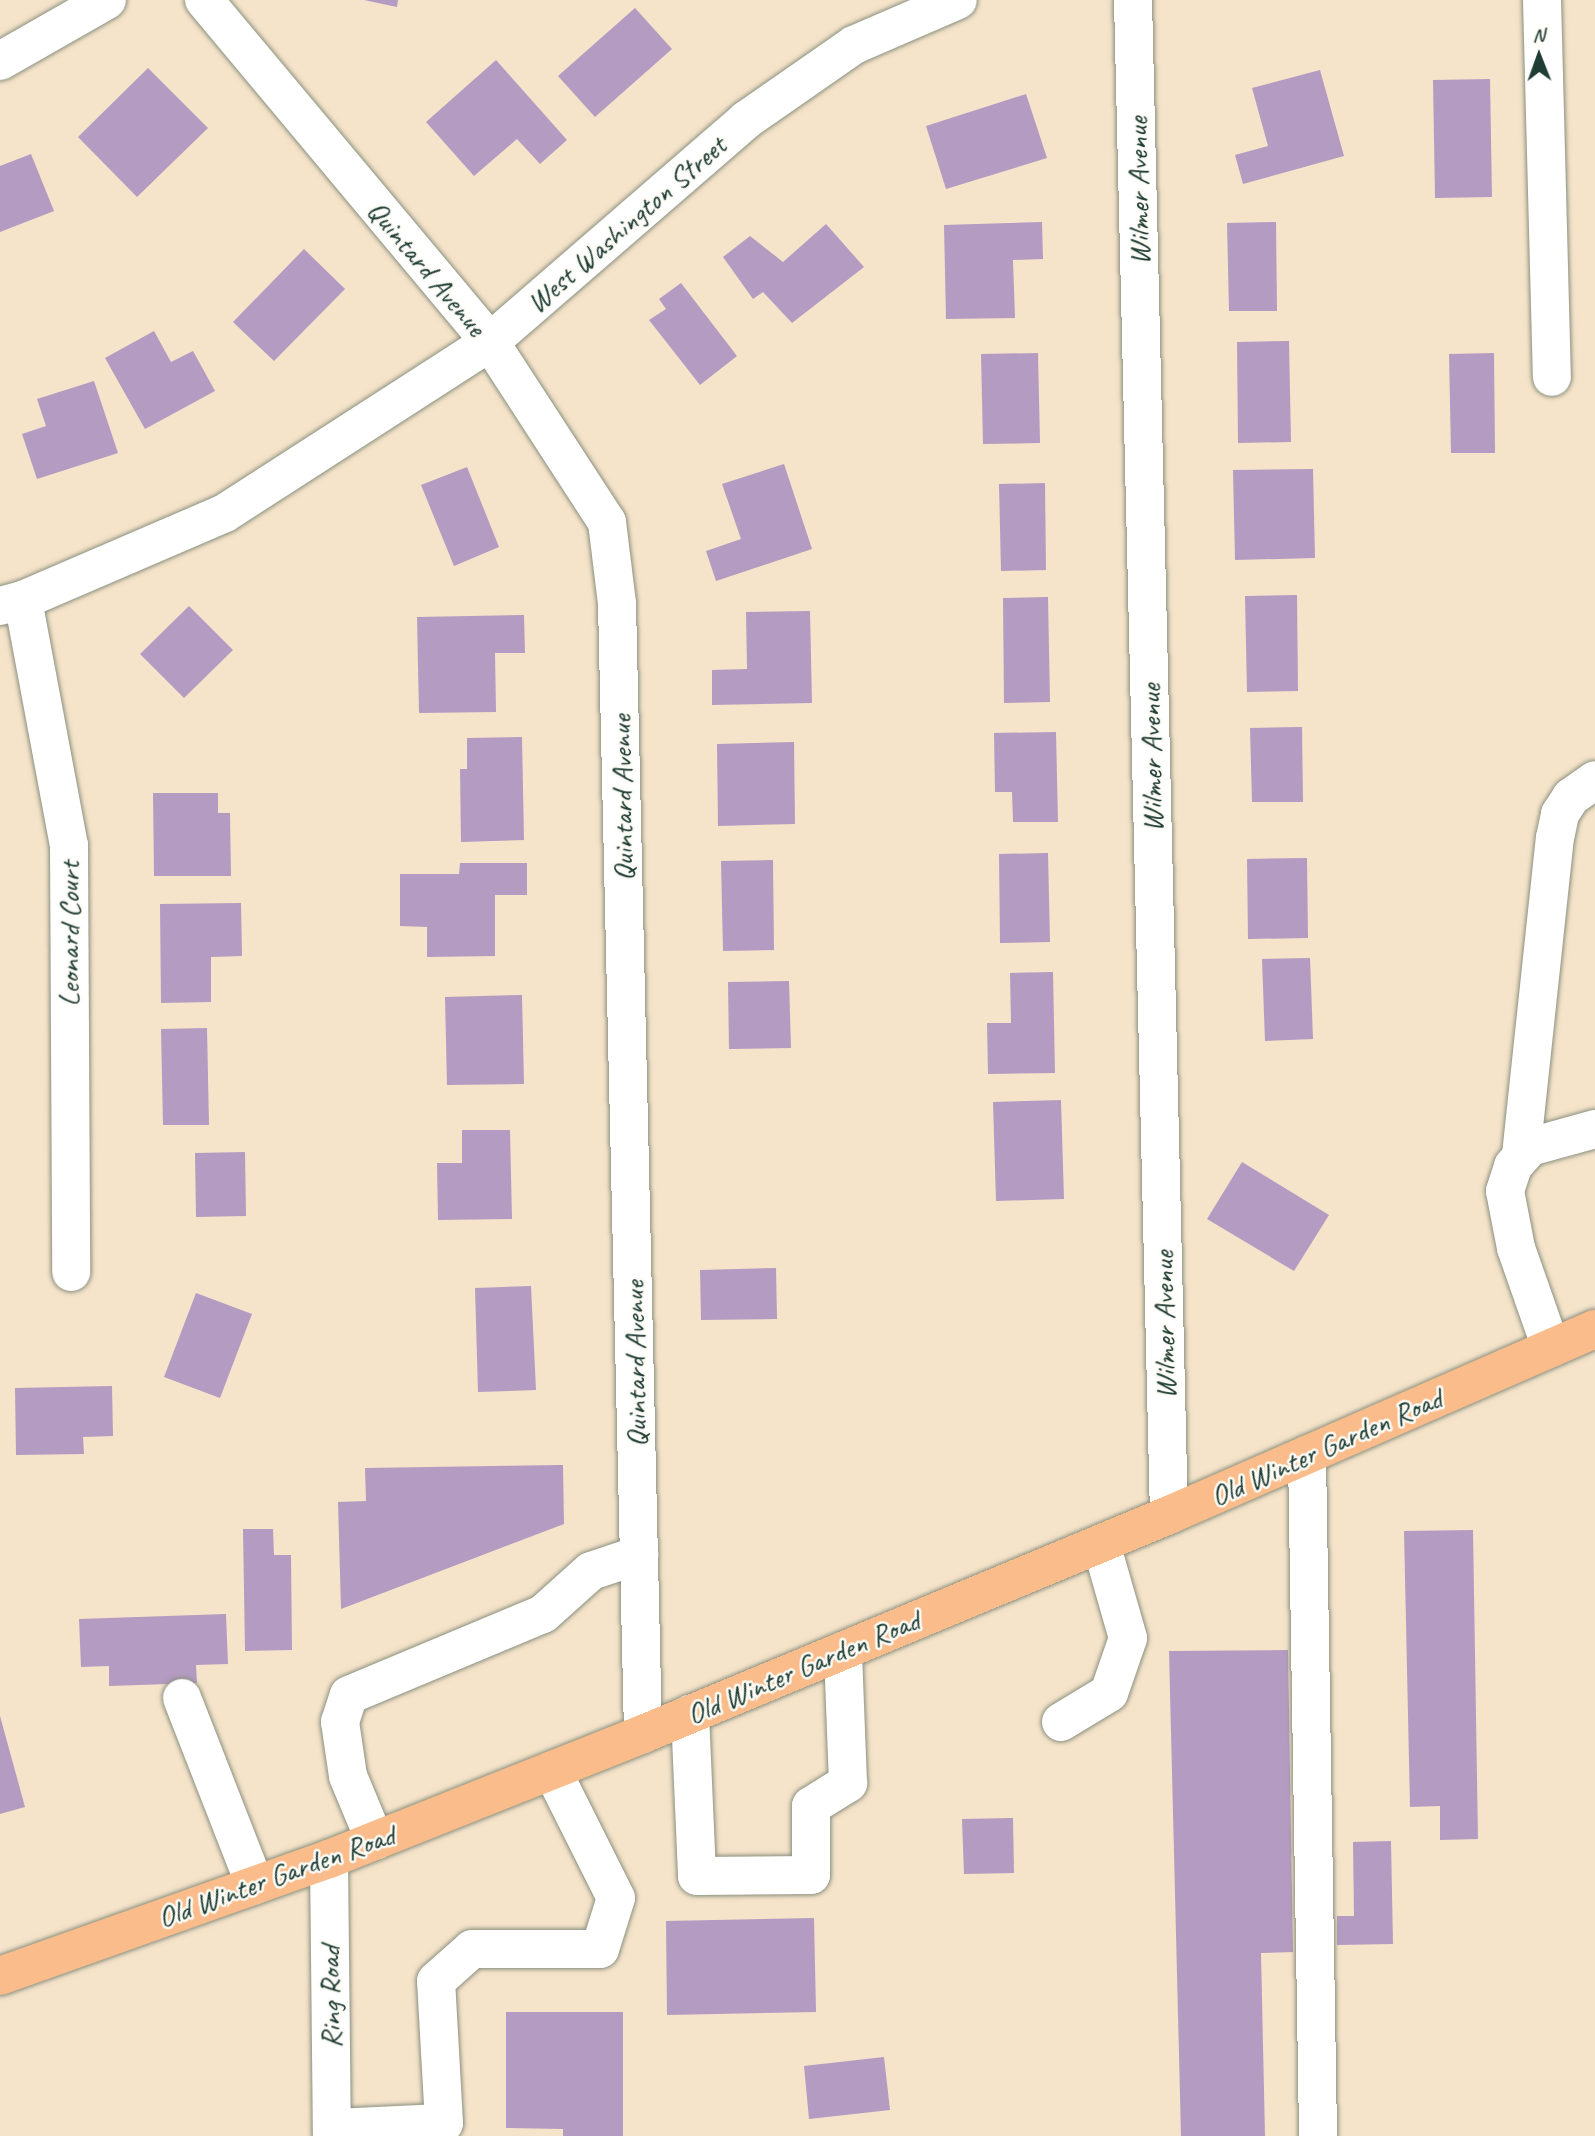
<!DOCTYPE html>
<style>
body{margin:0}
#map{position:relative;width:1595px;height:2136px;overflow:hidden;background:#f5e3ca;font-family:Caveat,sans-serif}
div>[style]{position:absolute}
.building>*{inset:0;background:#b49bc2}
.roads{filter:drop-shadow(0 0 2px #8a907f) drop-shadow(0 0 2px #8a907f)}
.minor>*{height:38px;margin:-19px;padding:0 19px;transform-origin:19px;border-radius:19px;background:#fff}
.major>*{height:38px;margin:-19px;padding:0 19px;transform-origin:19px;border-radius:19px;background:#f9bc8a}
span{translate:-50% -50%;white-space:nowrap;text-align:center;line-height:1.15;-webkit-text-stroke:5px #fdfcf7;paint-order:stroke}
.street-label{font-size:30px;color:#1f3d34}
.north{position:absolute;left:1504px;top:21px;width:70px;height:70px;-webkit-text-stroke:5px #fdfcf7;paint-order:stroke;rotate:359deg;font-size:19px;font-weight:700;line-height:28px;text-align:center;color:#1f3d34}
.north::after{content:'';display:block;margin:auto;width:24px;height:32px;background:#1f3d34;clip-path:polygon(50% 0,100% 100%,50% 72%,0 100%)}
</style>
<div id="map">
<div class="building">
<div style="clip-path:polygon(364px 0,398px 0,397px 7px)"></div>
<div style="clip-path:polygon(635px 8px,672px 49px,595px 117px,558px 76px)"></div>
<div style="clip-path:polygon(496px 60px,567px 140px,540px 164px,517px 139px,474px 176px,426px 122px)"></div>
<div style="clip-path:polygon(148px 68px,208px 128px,137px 197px,78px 137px)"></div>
<div style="clip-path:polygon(1320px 70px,1344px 156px,1243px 184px,1235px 155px,1268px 146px,1252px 88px)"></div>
<div style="clip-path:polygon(1490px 79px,1492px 197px,1435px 198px,1433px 80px)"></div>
<div style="clip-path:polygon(1026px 94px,1047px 158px,946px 189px,926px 126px)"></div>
<div style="clip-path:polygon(31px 154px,54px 211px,0 232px,0 166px)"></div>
<div style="clip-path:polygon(1042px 222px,1043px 259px,1013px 260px,1015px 318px,946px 319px,944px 225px)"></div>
<div style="clip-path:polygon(1276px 222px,1277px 311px,1229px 311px,1227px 223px)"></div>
<div style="clip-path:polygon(826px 224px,864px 267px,792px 323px,763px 292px,753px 299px,723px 257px,750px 236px,783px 262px)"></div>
<div style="clip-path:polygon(304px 249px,345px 289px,274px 361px,233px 322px)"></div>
<div style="clip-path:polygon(681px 283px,737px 356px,700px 385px,649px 320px,666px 309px,659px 299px)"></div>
<div style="clip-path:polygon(154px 331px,171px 362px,193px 351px,215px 391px,145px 429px,105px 358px)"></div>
<div style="clip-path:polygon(1289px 341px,1291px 442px,1238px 443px,1237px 342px)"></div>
<div style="clip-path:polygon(1038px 353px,1040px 443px,983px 444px,981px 354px)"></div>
<div style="clip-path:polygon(1494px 353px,1495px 453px,1451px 453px,1449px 354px)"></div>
<div style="clip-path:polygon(94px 381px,118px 453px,37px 479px,22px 434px,46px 426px,37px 399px)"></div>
<div style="clip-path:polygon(784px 464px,812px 549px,716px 581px,706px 551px,741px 539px,722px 484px)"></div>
<div style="clip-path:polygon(467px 467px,499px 547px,454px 566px,421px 485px)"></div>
<div style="clip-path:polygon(1313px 469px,1315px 558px,1235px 560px,1233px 470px)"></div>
<div style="clip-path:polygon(1045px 483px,1046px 570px,1001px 571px,999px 484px)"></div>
<div style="clip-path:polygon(1297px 595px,1298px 691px,1247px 692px,1245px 596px)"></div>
<div style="clip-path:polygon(1048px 597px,1050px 702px,1004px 703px,1003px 598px)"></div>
<div style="clip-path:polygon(189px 606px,233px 650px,184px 698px,140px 654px)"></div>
<div style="clip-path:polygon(810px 611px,812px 703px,712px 705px,712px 670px,747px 669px,746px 612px)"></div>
<div style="clip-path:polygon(524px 615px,525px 653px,495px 653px,496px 712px,419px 713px,417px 617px)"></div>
<div style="clip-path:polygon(1302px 727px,1303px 802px,1252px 802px,1250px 728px)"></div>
<div style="clip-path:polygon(1056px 732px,1058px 822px,1013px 822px,1012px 792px,995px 792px,994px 733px)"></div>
<div style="clip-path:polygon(522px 737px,524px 840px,461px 842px,460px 769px,467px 769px,467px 738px)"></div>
<div style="clip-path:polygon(794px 742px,795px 824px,718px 826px,717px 744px)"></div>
<div style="clip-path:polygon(153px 793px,218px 793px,218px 813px,230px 813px,231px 876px,154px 876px)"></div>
<div style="clip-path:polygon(1048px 853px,1050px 942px,1000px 943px,999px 854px)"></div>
<div style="clip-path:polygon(1307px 858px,1308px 938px,1248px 939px,1247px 859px)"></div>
<div style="clip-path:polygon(773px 860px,774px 950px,723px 951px,721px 861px)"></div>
<div style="clip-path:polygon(460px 863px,527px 863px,527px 895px,495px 895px,495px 956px,427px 957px,427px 927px,400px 926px,400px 874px,459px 874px)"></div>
<div style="clip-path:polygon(241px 903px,242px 956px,211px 957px,211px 1002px,161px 1003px,160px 904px)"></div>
<div style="clip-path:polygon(1310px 958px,1313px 1039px,1265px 1041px,1262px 959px)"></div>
<div style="clip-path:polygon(1053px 972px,1055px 1073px,988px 1074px,987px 1023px,1011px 1023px,1010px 973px)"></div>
<div style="clip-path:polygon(789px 981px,791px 1048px,729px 1049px,728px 982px)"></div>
<div style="clip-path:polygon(522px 995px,524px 1084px,447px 1085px,445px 997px)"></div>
<div style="clip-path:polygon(207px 1028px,209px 1125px,163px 1125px,161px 1029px)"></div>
<div style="clip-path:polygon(1061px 1100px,1064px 1199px,996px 1201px,993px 1102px)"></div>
<div style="clip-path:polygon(462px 1130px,510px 1130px,512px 1219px,438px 1220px,437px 1163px,462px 1163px)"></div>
<div style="clip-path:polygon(245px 1152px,246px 1216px,196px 1217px,195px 1153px)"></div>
<div style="clip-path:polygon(1242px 1162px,1329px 1215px,1294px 1271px,1207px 1219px)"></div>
<div style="clip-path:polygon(776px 1268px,777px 1319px,701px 1320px,700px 1270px)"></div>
<div style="clip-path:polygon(531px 1286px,536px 1390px,478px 1392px,475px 1288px)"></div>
<div style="clip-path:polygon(196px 1293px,252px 1314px,220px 1398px,164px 1377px)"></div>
<div style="clip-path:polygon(112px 1386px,113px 1436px,83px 1437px,84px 1454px,16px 1455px,15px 1388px)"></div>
<div style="clip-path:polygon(563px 1465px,564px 1524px,341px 1609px,338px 1502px,366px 1501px,365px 1468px)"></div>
<div style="clip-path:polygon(243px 1529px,273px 1529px,274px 1555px,291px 1555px,292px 1650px,245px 1651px)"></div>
<div style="clip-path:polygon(1473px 1530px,1478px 1839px,1440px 1840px,1440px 1806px,1410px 1807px,1404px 1531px)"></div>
<div style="clip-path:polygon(226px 1614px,228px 1664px,196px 1665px,197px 1683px,109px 1686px,109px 1666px,81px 1667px,79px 1619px)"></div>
<div style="clip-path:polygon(1288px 1650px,1293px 1952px,1261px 1953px,1265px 2136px,1181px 2136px,1169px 1651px)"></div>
<div style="clip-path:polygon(0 1716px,25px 1807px,0 1814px)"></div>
<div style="clip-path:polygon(1013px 1818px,1014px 1873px,964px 1874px,962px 1819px)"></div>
<div style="clip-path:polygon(1391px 1841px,1393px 1944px,1337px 1945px,1337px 1916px,1354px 1916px,1353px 1842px)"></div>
<div style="clip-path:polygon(814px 1918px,816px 2012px,667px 2015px,666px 1921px)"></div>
<div style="clip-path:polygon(506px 2012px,623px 2012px,623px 2136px,563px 2136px,563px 2129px,506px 2128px)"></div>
<div style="clip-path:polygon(884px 2057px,890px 2110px,809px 2119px,804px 2066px)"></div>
</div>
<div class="roads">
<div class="minor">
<div style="left:204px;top:0;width:446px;rotate:50.1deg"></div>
<div style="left:490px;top:342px;width:215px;rotate:57deg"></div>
<div style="left:607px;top:522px;width:83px;rotate:83deg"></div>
<div style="left:617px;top:604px;width:1130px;rotate:88.68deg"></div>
<div style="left:1133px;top:0;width:1515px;rotate:88.64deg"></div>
<div style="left:1542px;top:0;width:377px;rotate:88.5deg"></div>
<div style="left:0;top:61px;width:123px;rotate:-29.7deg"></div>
<div style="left:23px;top:600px;width:249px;rotate:79.4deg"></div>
<div style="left:69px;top:845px;width:427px;rotate:89.7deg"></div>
<div style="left:0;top:606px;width:24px;rotate:-15deg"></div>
<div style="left:23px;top:600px;width:220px;rotate:-23.3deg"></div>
<div style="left:225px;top:513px;width:315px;rotate:-32.8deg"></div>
<div style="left:490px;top:342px;width:339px;rotate:-40.9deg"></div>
<div style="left:746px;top:120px;width:131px;rotate:-34.8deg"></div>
<div style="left:854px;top:45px;width:113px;rotate:-23.4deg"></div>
<div style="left:1521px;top:1155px;width:319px;rotate:-83.9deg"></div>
<div style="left:1555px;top:838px;width:25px;rotate:-78deg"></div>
<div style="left:1560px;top:814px;width:20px;rotate:-57deg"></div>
<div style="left:1571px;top:797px;width:29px;rotate:-35deg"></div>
<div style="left:1551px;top:1348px;width:106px;rotate:-109.3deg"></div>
<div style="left:1516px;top:1248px;width:58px;rotate:-100.9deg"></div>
<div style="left:1505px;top:1191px;width:26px;rotate:-72deg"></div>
<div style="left:1513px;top:1166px;width:25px;rotate:-48deg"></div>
<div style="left:1530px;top:1147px;width:67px;rotate:-15.5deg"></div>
<div style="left:1307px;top:1455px;width:681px;rotate:89.07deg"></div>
<div style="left:182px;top:1698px;width:201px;rotate:68.7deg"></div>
<div style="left:690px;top:1714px;width:162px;rotate:87.5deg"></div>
<div style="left:697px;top:1876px;width:114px;rotate:-0.5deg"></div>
<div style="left:811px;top:1875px;width:69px;rotate:-90deg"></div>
<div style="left:811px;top:1806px;width:44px;rotate:-31.9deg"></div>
<div style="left:848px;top:1783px;width:132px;rotate:-92.2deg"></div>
<div style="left:1061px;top:1722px;width:56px;rotate:-31.1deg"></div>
<div style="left:1109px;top:1693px;width:58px;rotate:-70.9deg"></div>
<div style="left:1128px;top:1638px;width:98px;rotate:-106deg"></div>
<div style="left:375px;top:1841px;width:70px;rotate:-112.6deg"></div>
<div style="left:348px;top:1776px;width:55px;rotate:-98.4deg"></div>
<div style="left:340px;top:1722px;width:28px;rotate:-72deg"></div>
<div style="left:349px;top:1695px;width:210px;rotate:-22.7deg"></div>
<div style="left:543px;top:1614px;width:64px;rotate:-41.9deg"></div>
<div style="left:591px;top:1571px;width:51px;rotate:-18.4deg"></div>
<div style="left:329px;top:1859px;width:277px;rotate:89.4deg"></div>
<div style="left:332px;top:2128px;width:112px;rotate:-2.6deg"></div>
<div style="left:444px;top:2123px;width:142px;rotate:-93.2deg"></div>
<div style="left:436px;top:1981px;width:48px;rotate:-41.6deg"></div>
<div style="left:472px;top:1949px;width:128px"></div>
<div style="left:600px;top:1949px;width:53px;rotate:-72.6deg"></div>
<div style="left:616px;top:1898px;width:143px;rotate:-116.6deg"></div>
</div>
<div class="major">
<div style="left:0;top:1976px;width:349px;rotate:-19.6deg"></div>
<div style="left:329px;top:1859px;width:338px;rotate:-21.7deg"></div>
<div style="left:643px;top:1734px;width:570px;rotate:-22.6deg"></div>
<div style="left:1169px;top:1515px;width:465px;rotate:-23.6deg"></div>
</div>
</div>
<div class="street-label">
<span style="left:1138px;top:191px;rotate:-91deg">Wilmer Avenue</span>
<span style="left:626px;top:224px;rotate:-41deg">West Washington Street</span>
<span style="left:427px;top:268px;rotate:50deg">Quintard Avenue</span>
<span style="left:1151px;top:758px;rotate:-91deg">Wilmer Avenue</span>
<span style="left:622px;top:798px;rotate:-91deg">Quintard Avenue</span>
<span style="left:69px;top:934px;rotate:-90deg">Leonard Court</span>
<span style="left:1164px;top:1325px;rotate:-91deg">Wilmer Avenue</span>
<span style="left:635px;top:1364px;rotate:-91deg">Quintard Avenue</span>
<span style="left:1326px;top:1447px;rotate:-24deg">Old Winter Garden Road</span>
<span style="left:803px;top:1667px;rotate:-23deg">Old Winter Garden Road</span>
<span style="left:276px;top:1876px;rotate:-20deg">Old Winter Garden Road</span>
<span style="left:330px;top:1997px;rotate:-91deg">Ring Road</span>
</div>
<div class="north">N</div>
</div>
